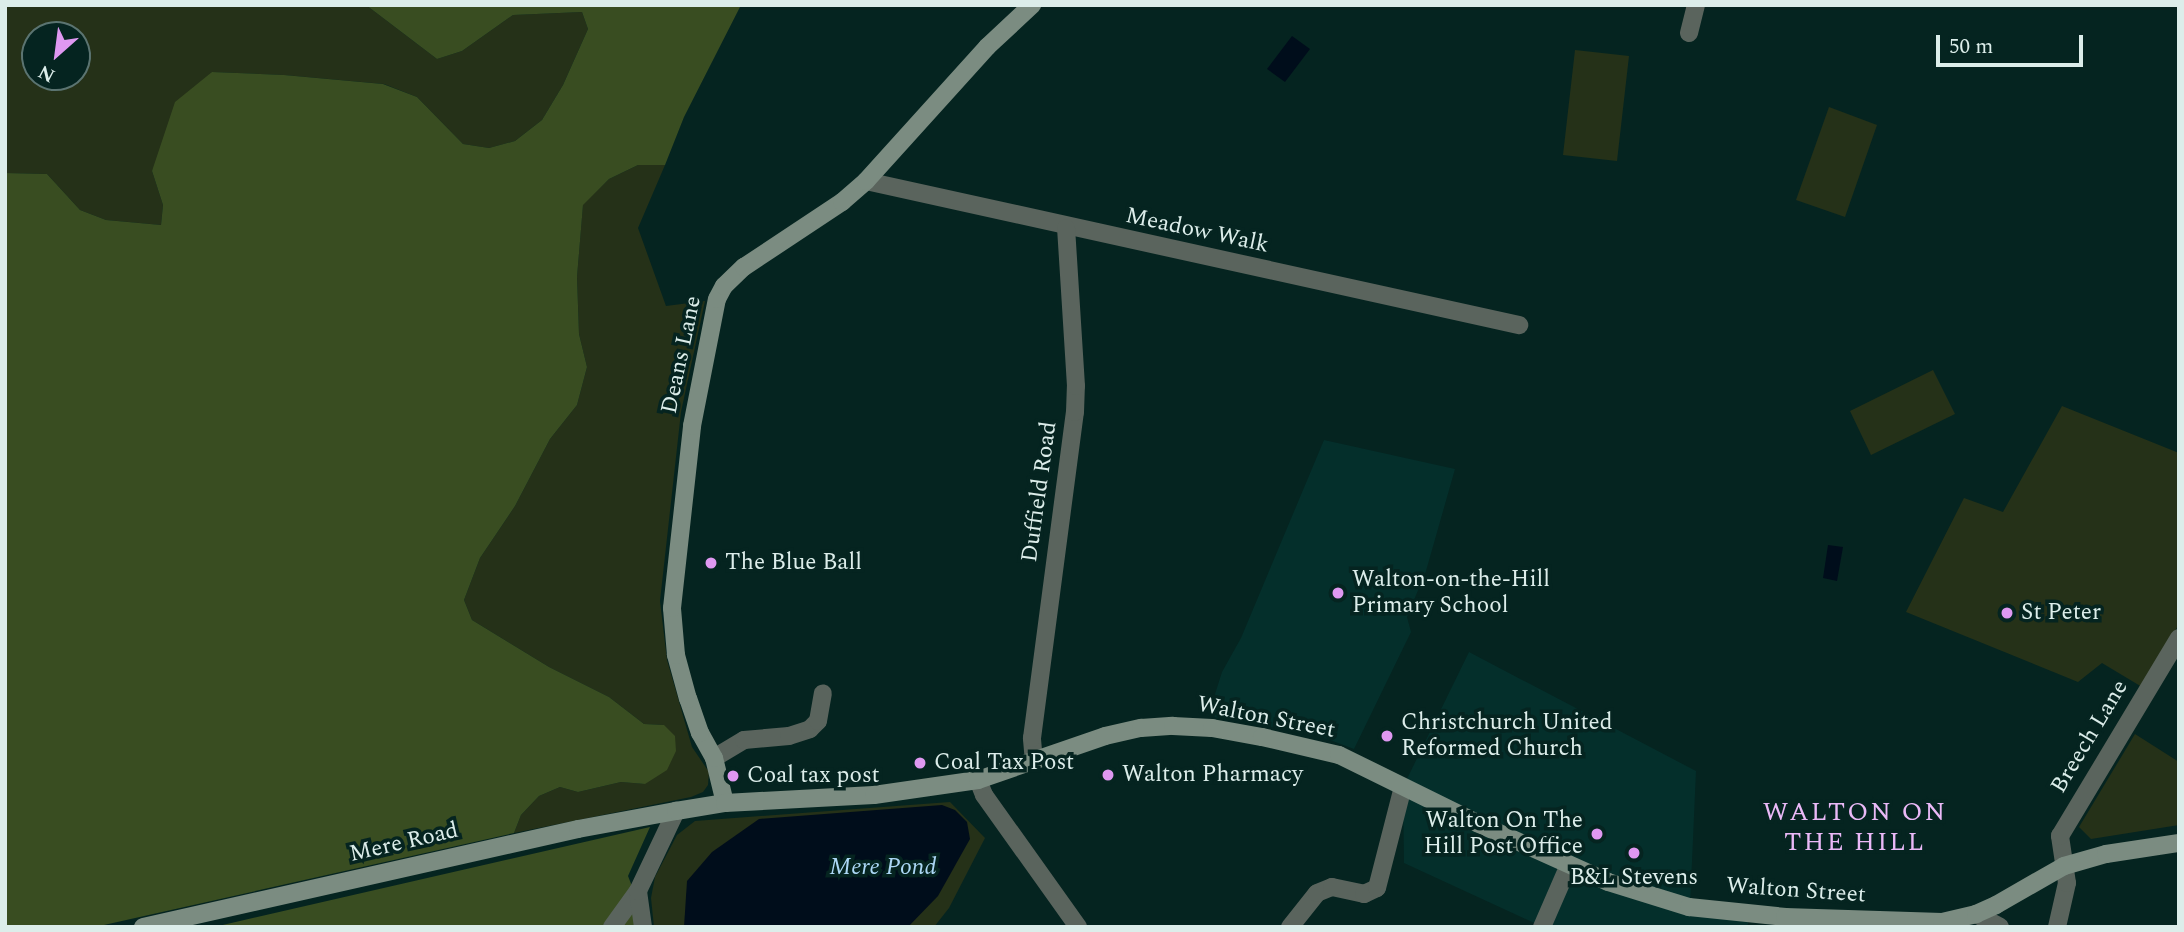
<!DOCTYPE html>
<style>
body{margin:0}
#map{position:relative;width:2184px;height:932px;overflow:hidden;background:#052420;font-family:Spectral,serif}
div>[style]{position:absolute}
.built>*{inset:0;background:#042f2b}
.green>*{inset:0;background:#253118}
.forest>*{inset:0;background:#394d21}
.water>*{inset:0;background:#000d1b}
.street>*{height:18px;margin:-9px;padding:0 9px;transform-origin:9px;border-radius:9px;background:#5a645d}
.secondary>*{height:18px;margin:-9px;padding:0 9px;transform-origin:9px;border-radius:9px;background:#7b8c81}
.dots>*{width:19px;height:19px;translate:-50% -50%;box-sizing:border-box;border:4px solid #052420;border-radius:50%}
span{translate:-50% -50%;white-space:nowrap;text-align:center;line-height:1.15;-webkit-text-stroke:7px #052420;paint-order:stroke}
.street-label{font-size:23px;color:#dcedea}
.poi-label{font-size:23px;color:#dcedea}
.left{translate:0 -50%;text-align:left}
.right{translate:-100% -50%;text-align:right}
.water-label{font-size:24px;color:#acd7f5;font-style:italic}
.quarter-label{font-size:26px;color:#eab9f7;letter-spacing:2px}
.frame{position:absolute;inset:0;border:7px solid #dcedea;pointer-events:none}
.north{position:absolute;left:21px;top:21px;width:70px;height:70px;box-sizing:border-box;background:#052420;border:2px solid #5b7471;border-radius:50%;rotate:208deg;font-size:19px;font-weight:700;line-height:28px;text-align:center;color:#dcedea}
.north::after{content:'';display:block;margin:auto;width:24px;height:32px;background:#df98f1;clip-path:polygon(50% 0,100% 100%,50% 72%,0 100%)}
.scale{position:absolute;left:1936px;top:35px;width:147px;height:32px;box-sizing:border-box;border:4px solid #dcedea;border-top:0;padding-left:9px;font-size:21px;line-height:24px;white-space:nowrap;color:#dcedea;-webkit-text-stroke:5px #052420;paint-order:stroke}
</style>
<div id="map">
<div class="built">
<div style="clip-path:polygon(1324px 440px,1455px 469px,1426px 571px,1407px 617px,1411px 632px,1354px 749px,1314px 734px,1208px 716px,1222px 672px,1241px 638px)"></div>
<div style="clip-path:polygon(1469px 652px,1696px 771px,1690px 907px,1751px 912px,1747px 927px,1543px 927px,1404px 863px,1403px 787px)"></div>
</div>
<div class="green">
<div style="clip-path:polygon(evenodd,5px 5px,366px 5px,437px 59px,462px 51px,513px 15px,582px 12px,588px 29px,563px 85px,542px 120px,515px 141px,489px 148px,463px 144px,417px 97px,384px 84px,284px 75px,212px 72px,152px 171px,163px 205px,161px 225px,106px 220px,80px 210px,47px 174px,5px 173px,5px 5px,35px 35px,77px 35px,77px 77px,35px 77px,35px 35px)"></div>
<div style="clip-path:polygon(1575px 50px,1629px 56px,1617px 161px,1563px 155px)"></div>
<div style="clip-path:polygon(1829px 107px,1877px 125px,1845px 217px,1796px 200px)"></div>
<div style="clip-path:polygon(638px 165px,665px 165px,638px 228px,666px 306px,705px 301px,681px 412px,660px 601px,667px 660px,692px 747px,709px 772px,708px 785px,703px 792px,691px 797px,514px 833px,521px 815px,539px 796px,560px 787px,578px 792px,621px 782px,645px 784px,664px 725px,644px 724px,609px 697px,549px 667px,472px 620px,464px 600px,480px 558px,515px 506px,550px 439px,577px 405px,587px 367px,579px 334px,577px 277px,583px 204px,609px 179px)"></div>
<div style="clip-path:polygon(1933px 370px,1955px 414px,1871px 455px,1850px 411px)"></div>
<div style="clip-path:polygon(2062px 406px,2179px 453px,2179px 624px,2142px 687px,2102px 663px,2078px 682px,1906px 612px,1964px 498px,2003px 512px)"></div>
<div style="clip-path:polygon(2135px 734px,2179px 762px,2179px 825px,2091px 839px,2079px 827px)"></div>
<div style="clip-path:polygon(950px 802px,985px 838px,949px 908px,934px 927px,654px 927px,651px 898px,655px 877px,677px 835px,695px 821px)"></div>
</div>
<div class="forest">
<div style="clip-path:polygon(366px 5px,741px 5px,684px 117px,665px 165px,638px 165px,609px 179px,583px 205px,577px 277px,579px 334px,587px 367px,577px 405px,550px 439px,515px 506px,480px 558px,464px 600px,472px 620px,549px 667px,609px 697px,644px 724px,664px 725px,675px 736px,676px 751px,667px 770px,645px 784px,621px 782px,578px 792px,560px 787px,539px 796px,521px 815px,514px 833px,95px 927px,5px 927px,5px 173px,47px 174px,80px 210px,106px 220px,161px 225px,163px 205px,152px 171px,175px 102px,212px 72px,284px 75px,383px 84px,417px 97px,463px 144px,489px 148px,515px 141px,542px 120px,563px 85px,588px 29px,582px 12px,513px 15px,462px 51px,437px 59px)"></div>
<div style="clip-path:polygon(650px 827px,628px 876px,648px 927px,214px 927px)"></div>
</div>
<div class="water">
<div style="clip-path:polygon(1292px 36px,1310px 49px,1285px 82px,1267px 69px)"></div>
<div style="clip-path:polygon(1828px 545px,1843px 547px,1837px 581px,1823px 578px)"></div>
<div style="clip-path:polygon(942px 805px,955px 810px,967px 822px,970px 839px,938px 896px,908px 927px,684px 927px,687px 881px,712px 852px,759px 819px)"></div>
</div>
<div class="street">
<div style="left:1689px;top:33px;width:29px;rotate:-76deg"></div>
<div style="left:866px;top:181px;width:669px;rotate:12.44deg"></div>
<div style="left:714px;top:758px;width:35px;rotate:-31deg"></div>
<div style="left:744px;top:740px;width:45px;rotate:-5.1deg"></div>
<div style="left:789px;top:736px;width:22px;rotate:-18deg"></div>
<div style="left:810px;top:729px;width:11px;rotate:-45deg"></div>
<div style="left:818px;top:721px;width:28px;rotate:-80deg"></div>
<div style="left:1034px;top:762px;width:24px;rotate:-95deg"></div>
<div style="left:1032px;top:738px;width:329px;rotate:-82.5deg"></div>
<div style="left:1075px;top:412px;width:26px;rotate:-88deg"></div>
<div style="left:1076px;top:386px;width:158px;rotate:-93.6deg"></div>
<div style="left:978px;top:780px;width:16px;rotate:68deg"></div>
<div style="left:984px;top:795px;width:162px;rotate:54.5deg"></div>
<div style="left:1976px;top:914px;width:27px;rotate:28deg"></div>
<div style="left:612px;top:927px;width:44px;rotate:-54.2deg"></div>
<div style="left:643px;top:927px;width:36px;rotate:-98deg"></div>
<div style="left:638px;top:891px;width:89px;rotate:-64.6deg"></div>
<div style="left:1290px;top:927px;width:43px;rotate:-51.5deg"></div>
<div style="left:1317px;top:893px;width:16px;rotate:-22deg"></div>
<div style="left:1332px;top:887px;width:33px;rotate:12deg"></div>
<div style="left:1364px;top:894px;width:14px;rotate:-25deg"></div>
<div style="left:1377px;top:888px;width:104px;rotate:-75.6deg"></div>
<div style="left:1542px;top:927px;width:68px;rotate:-66.5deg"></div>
<div style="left:2057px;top:927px;width:45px;rotate:-77.2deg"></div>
<div style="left:2067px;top:883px;width:48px;rotate:-98.5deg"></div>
<div style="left:2060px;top:836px;width:231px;rotate:-59deg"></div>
</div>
<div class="secondary">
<div style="left:725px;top:803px;width:46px;rotate:-103.7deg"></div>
<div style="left:714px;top:758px;width:29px;rotate:-119deg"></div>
<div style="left:700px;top:733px;width:36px;rotate:-109deg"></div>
<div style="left:688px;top:699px;width:46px;rotate:-105.3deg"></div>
<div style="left:676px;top:655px;width:47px;rotate:-94.9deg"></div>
<div style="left:672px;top:608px;width:183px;rotate:-83.7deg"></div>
<div style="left:692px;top:426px;width:129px;rotate:-78.9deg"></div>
<div style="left:717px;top:299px;width:15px;rotate:-62deg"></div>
<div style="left:724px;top:286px;width:28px;rotate:-44deg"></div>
<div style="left:744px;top:267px;width:118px;rotate:-33.6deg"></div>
<div style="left:842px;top:202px;width:32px;rotate:-41deg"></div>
<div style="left:866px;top:181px;width:181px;rotate:-47.9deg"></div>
<div style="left:987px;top:47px;width:62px;rotate:-43deg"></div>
<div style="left:143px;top:927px;width:446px;rotate:-12.7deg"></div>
<div style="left:578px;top:829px;width:100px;rotate:-10.4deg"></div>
<div style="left:676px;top:811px;width:50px;rotate:-9.3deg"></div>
<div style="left:725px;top:803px;width:149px;rotate:-3.1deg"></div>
<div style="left:874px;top:795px;width:105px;rotate:-8.2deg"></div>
<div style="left:978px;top:780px;width:134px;rotate:-19.1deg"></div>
<div style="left:1105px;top:736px;width:37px;rotate:-13deg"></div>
<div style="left:1141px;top:728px;width:32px;rotate:-4deg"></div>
<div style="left:1173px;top:726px;width:39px;rotate:3deg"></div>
<div style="left:1212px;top:728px;width:51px;rotate:10.2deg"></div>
<div style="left:1262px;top:737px;width:79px;rotate:13.2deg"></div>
<div style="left:1339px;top:755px;width:154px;rotate:26.2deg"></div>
<div style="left:1477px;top:823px;width:144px;rotate:24.2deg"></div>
<div style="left:1608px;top:882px;width:85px;rotate:17.2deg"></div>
<div style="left:1689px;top:907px;width:97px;rotate:5.9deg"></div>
<div style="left:1785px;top:917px;width:157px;rotate:1.8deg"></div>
<div style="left:1942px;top:922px;width:35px;rotate:-13deg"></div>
<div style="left:1976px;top:914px;width:22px;rotate:-24deg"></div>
<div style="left:1996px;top:905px;width:78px;rotate:-29.8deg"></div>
<div style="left:2064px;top:866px;width:44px;rotate:-15.9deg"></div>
<div style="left:2106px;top:854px;width:74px;rotate:-8.6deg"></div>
</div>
<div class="dots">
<div style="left:711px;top:563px;background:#df98f1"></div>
<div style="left:1338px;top:593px;background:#df98f1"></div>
<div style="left:2007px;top:613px;background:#df98f1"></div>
<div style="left:1387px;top:736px;background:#df98f1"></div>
<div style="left:920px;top:763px;background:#df98f1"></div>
<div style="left:1108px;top:775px;background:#df98f1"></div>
<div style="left:733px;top:776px;background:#df98f1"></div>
<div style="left:1597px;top:834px;background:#df98f1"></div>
<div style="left:1634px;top:853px;background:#df98f1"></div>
</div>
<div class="street-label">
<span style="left:1197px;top:231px;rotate:12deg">Meadow Walk</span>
<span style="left:682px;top:355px;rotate:-78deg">Deans Lane</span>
<span style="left:1040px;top:492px;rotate:-82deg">Duffield Road</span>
<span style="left:1266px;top:718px;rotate:11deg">Walton Street</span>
<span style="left:2090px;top:737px;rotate:-59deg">Breech Lane</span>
<span style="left:404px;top:843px;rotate:-13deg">Mere Road</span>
<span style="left:1796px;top:891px;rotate:4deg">Walton Street</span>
</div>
<div class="poi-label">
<span class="left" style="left:725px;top:563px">The Blue Ball</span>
<span class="left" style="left:1352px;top:593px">Walton-on-the-Hill<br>Primary School</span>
<span class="left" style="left:2021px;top:613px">St Peter</span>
<span class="left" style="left:1401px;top:736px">Christchurch United<br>Reformed Church</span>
<span class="left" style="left:934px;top:763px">Coal Tax Post</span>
<span class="left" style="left:1122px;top:775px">Walton Pharmacy</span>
<span class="left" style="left:747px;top:776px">Coal tax post</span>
<span class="right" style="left:1583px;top:834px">Walton On The<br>Hill Post Office</span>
<span style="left:1634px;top:878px">B&amp;L Stevens</span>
</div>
<div class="water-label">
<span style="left:883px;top:868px">Mere Pond</span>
</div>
<div class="quarter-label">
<span style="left:1855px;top:828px">WALTON ON<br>THE HILL</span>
</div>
<div class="frame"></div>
<div class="north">N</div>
<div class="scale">50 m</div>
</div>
